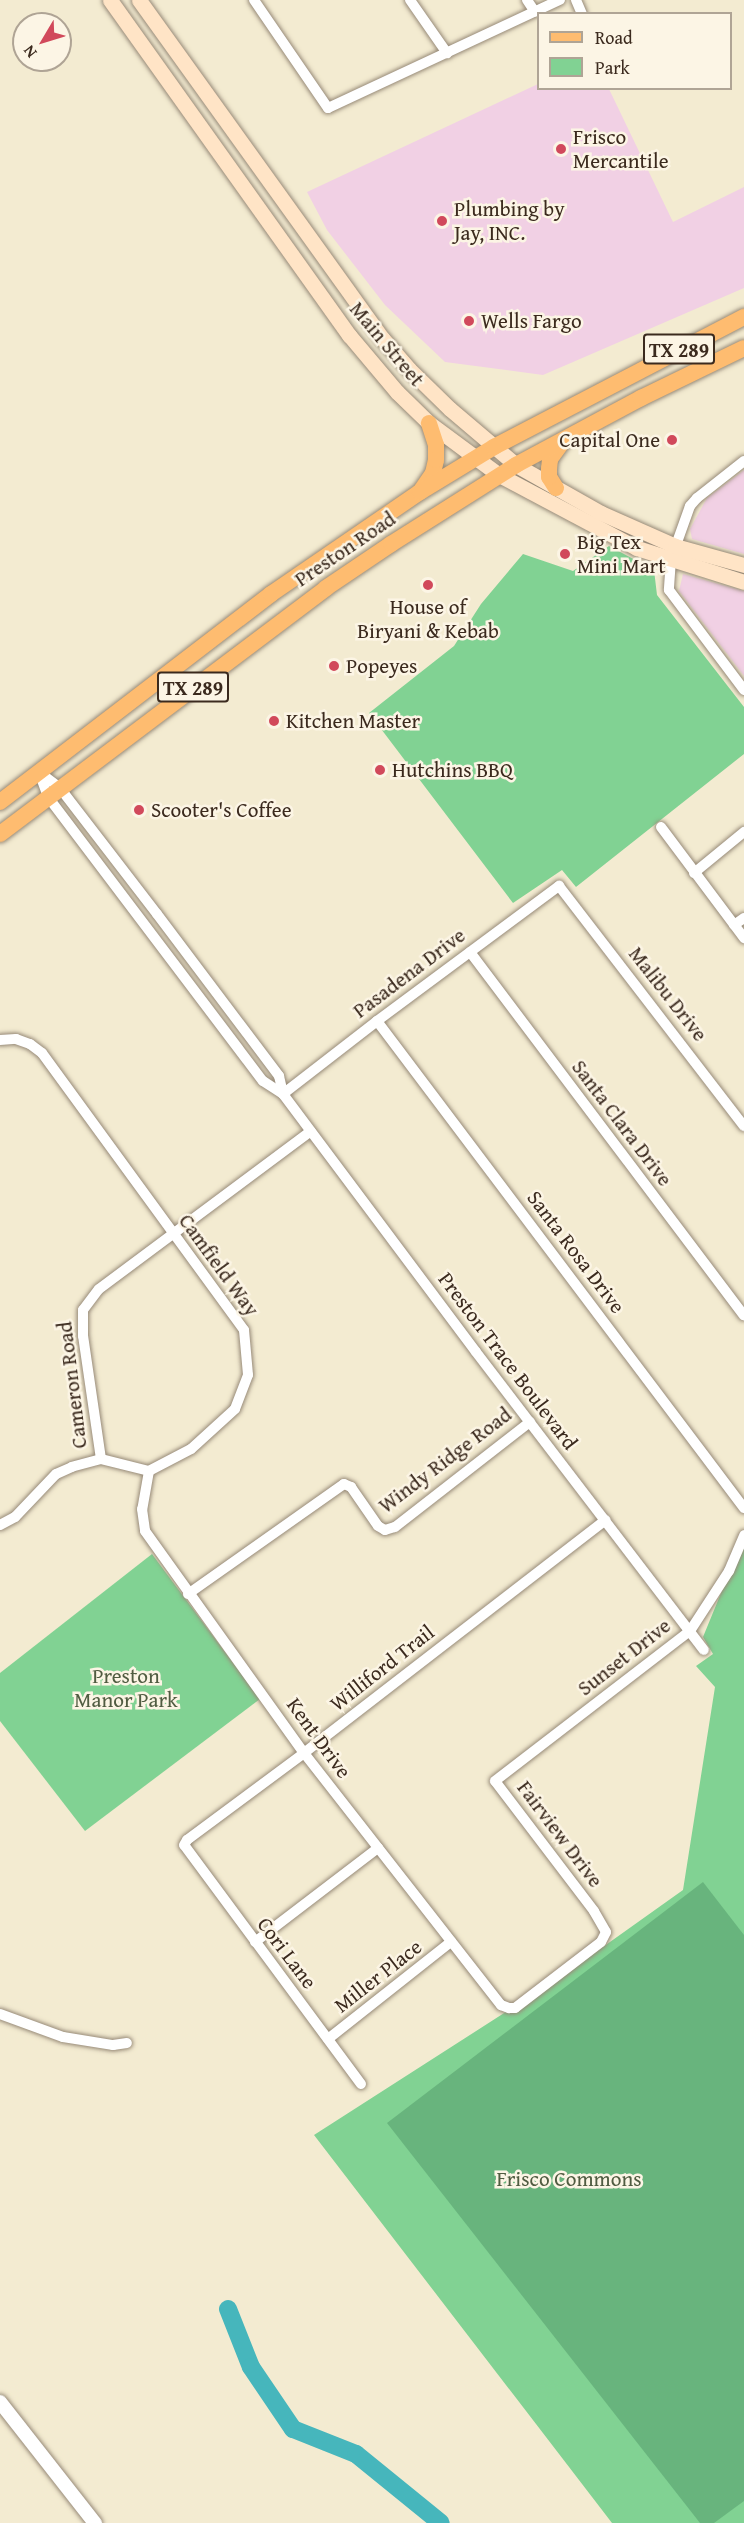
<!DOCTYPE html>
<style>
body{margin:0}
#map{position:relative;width:744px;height:2523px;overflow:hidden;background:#f3ebd1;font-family:"Gentium Book Plus",serif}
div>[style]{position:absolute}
.built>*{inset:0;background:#f1d0e4}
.green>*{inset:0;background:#81d293}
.forest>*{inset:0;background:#68b47d}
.river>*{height:18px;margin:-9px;padding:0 9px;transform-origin:9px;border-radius:9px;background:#46b6bc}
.roads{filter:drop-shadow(0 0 2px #978a78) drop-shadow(0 0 2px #978a78)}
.minor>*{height:10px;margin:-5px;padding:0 5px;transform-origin:5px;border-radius:5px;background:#fff}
.tertiary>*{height:14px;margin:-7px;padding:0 7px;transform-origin:7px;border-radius:7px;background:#fff}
.secondary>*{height:15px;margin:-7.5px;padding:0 7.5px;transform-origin:7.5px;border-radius:7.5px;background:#ffe4c6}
.primary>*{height:16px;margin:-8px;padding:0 8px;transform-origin:8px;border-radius:8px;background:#febc70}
.dots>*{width:16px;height:16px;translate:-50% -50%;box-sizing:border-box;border:3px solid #fcf5e5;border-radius:50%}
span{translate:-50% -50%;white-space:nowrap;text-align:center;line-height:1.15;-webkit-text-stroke:5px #fcf5e5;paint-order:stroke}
.shield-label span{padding:2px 4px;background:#fcf5e5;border:2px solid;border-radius:4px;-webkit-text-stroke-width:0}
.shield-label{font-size:20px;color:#3b2a1e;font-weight:700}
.poi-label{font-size:21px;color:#3b2a1e}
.left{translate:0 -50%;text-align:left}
.right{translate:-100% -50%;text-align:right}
.street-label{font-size:21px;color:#3b2a1e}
.park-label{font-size:21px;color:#505c41}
.legend{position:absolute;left:537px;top:12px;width:195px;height:78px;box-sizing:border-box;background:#fcf5e5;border:2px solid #afa495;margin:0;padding:8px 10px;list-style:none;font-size:18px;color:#3b2a1e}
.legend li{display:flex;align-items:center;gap:12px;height:30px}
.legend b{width:30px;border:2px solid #afa495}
.north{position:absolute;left:12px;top:12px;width:60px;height:60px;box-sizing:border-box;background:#fcf5e5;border:2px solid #afa495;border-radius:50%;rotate:232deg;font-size:16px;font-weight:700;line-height:24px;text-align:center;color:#3b2a1e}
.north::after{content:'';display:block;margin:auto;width:21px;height:27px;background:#d1495b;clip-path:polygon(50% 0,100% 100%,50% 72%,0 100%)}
</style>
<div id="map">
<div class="built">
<div style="clip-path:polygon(538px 84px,538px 88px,609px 89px,673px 222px,744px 187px,744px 288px,543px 375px,445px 362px,385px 305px,327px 230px,307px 192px)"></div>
<div style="clip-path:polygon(744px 470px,744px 554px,692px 539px,690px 529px,707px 498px)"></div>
<div style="clip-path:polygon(683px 574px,744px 591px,744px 676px,679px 591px)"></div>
</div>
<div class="green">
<div style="clip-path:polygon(609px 546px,654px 570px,657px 595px,744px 707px,744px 754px,576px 887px,562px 870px,513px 903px,369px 713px,454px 646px,481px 604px,523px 554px,573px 571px)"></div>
<div style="clip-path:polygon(744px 1537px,744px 2523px,612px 2523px,314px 2135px,565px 1974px,683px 1890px,715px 1687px,696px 1666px,713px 1654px,703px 1637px)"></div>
<div style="clip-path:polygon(152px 1554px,260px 1699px,85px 1831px,0 1721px,0 1673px)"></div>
</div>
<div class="forest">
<div style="clip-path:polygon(703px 1882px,744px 1935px,744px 2501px,714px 2523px,700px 2523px,387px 2123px)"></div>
</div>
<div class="river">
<div style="left:228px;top:2309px;width:62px;rotate:68.4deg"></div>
<div style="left:251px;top:2367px;width:75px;rotate:55.9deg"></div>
<div style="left:293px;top:2429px;width:68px;rotate:21.6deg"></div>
<div style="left:356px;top:2454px;width:109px;rotate:39.1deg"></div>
</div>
<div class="roads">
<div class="minor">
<div style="left:254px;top:0;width:131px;rotate:55.6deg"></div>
<div style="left:328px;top:108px;width:256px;rotate:-25deg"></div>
<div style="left:410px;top:0;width:65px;rotate:55.1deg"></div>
<div style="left:527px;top:0;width:14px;rotate:56deg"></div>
<div style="left:576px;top:0;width:15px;rotate:67deg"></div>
<div style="left:744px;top:461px;width:60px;rotate:141.8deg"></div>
<div style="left:697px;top:498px;width:11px;rotate:131deg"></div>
<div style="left:690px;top:506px;width:56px;rotate:109.7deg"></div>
<div style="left:671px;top:559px;width:31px;rotate:94deg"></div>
<div style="left:669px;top:590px;width:125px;rotate:53.1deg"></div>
<div style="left:39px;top:772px;width:27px;rotate:70deg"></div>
<div style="left:48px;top:797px;width:356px;rotate:52.9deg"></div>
<div style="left:263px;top:1081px;width:24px;rotate:33deg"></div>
<div style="left:283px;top:1094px;width:322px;rotate:53.2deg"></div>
<div style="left:476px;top:1352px;width:375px;rotate:52.6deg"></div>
<div style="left:39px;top:772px;width:26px;rotate:37deg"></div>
<div style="left:60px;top:788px;width:159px;rotate:52.4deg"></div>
<div style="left:157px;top:914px;width:203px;rotate:53deg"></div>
<div style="left:279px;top:1076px;width:18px;rotate:77deg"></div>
<div style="left:661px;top:827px;width:139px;rotate:53.2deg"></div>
<div style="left:694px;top:873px;width:65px;rotate:-39.4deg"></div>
<div style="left:734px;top:925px;width:12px;rotate:-35deg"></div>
<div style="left:470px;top:952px;width:455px;rotate:53deg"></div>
<div style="left:377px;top:1021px;width:610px;rotate:53deg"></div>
<div style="left:0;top:1040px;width:16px;rotate:-4deg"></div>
<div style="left:16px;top:1039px;width:15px;rotate:20deg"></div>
<div style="left:30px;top:1044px;width:15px;rotate:37deg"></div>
<div style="left:42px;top:1053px;width:343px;rotate:53.9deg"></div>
<div style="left:244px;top:1330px;width:45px;rotate:84.9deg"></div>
<div style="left:248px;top:1375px;width:36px;rotate:111deg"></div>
<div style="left:235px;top:1409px;width:59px;rotate:137.7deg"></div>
<div style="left:191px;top:1449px;width:47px;rotate:152.4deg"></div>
<div style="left:149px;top:1471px;width:49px;rotate:-166deg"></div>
<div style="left:101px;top:1459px;width:30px;rotate:165deg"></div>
<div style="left:72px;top:1467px;width:17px;rotate:156deg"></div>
<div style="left:56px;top:1474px;width:59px;rotate:133.6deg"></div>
<div style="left:15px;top:1517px;width:17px;rotate:152deg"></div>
<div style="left:283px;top:1094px;width:119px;rotate:-37.8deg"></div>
<div style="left:377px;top:1021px;width:227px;rotate:-36.6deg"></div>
<div style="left:559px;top:886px;width:303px;rotate:52.4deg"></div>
<div style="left:101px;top:1459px;width:124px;rotate:-98.3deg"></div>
<div style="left:83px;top:1336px;width:26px;rotate:-90deg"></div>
<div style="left:83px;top:1310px;width:26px;rotate:-53deg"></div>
<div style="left:99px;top:1289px;width:264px;rotate:-36.7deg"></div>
<div style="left:149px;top:1471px;width:39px;rotate:100deg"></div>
<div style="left:142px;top:1509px;width:22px;rotate:82deg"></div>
<div style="left:145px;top:1531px;width:273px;rotate:54.4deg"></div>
<div style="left:304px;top:1753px;width:320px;rotate:52deg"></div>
<div style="left:501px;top:2005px;width:9px;rotate:21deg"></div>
<div style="left:509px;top:2008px;width:6px"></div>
<div style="left:515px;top:2008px;width:108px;rotate:-37.5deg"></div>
<div style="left:601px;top:1942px;width:11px;rotate:-63deg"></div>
<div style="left:606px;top:1932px;width:24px;rotate:-120deg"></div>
<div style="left:594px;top:1911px;width:163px;rotate:-127.3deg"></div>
<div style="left:495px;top:1781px;width:246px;rotate:-37.6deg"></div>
<div style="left:690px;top:1631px;width:72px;rotate:-57deg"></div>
<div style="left:729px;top:1571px;width:39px;rotate:-67deg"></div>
<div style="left:188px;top:1594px;width:191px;rotate:-35.2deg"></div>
<div style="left:344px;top:1484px;width:8px;rotate:23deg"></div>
<div style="left:351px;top:1487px;width:47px;rotate:55.3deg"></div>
<div style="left:378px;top:1526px;width:8px;rotate:30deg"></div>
<div style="left:385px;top:1530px;width:10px;rotate:-17deg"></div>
<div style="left:395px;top:1527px;width:171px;rotate:-37.9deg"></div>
<div style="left:255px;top:1942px;width:155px;rotate:-37.4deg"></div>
<div style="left:0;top:2014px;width:67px;rotate:20.1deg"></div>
<div style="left:63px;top:2037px;width:51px;rotate:9.1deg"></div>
<div style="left:113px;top:2045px;width:14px;rotate:-8deg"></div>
<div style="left:328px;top:2039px;width:157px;rotate:-38.3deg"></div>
<div style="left:361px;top:2084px;width:297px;rotate:-126.5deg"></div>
<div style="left:184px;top:1845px;width:6px;rotate:-59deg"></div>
<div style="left:187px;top:1840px;width:146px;rotate:-36.6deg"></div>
<div style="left:304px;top:1753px;width:381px;rotate:-37.7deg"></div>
</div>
<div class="tertiary">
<div style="left:0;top:2402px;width:154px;rotate:51.9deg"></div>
</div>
<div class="secondary">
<div style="left:110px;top:0;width:412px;rotate:54.5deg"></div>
<div style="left:349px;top:335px;width:75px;rotate:49.9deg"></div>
<div style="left:397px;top:392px;width:45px;rotate:44.1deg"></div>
<div style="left:429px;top:423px;width:87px;rotate:36.6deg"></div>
<div style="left:499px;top:475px;width:156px;rotate:27.9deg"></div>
<div style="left:637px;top:548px;width:112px;rotate:17.6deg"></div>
<div style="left:139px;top:0;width:416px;rotate:54.3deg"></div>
<div style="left:382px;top:338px;width:41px;rotate:48.9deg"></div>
<div style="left:409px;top:369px;width:57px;rotate:44.3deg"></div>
<div style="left:450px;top:409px;width:87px;rotate:40.3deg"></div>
<div style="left:516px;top:465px;width:98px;rotate:29.5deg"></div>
<div style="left:601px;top:513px;width:81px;rotate:24deg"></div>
<div style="left:675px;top:546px;width:72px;rotate:15.4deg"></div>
</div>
<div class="primary">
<div style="left:556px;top:488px;width:13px;rotate:-122deg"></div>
<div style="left:549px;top:477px;width:8px;rotate:-90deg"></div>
<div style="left:549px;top:469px;width:10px;rotate:-84deg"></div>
<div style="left:550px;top:459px;width:22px;rotate:-54deg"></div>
<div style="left:422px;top:489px;width:19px;rotate:-55deg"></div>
<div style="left:433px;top:473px;width:13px;rotate:-77deg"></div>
<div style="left:436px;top:460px;width:15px;rotate:-90deg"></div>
<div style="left:436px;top:445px;width:23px;rotate:-108deg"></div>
<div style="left:0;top:802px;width:342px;rotate:-37.5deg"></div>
<div style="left:271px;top:594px;width:181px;rotate:-34.4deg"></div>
<div style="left:420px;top:492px;width:87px;rotate:-31.3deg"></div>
<div style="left:494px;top:447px;width:282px;rotate:-27.5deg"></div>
<div style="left:0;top:834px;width:408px;rotate:-37deg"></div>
<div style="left:326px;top:588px;width:78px;rotate:-34.1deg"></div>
<div style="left:391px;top:544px;width:148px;rotate:-32.3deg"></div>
<div style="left:516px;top:465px;width:142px;rotate:-28.2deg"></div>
<div style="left:641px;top:398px;width:114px;rotate:-25.9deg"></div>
</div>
</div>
<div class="dots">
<div style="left:561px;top:149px;background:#d1495b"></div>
<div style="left:442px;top:221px;background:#d1495b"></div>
<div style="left:469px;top:321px;background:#d1495b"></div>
<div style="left:672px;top:440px;background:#d1495b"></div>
<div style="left:565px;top:554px;background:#d1495b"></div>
<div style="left:428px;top:585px;background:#d1495b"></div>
<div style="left:334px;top:666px;background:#d1495b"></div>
<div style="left:274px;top:721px;background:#d1495b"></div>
<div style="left:380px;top:770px;background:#d1495b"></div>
<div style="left:139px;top:810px;background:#d1495b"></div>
</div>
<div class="shield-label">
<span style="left:679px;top:349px">TX 289</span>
<span style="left:193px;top:687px">TX 289</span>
</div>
<div class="poi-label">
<span class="left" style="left:573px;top:149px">Frisco<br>Mercantile</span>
<span class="left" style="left:454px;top:221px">Plumbing by<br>Jay, INC.</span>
<span class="left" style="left:481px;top:321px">Wells Fargo</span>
<span class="right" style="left:660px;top:440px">Capital One</span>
<span class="left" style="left:577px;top:554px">Big Tex<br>Mini Mart</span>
<span style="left:428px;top:619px">House of<br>Biryani &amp; Kebab</span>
<span class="left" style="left:346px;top:666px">Popeyes</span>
<span class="left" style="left:286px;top:721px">Kitchen Master</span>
<span class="left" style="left:392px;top:770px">Hutchins BBQ</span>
<span class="left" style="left:151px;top:810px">Scooter's Coffee</span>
</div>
<div class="street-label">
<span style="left:387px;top:344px;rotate:50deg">Main Street</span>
<span style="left:345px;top:549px;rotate:-34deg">Preston Road</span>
<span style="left:409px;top:973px;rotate:-37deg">Pasadena Drive</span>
<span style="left:668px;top:994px;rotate:52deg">Malibu Drive</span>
<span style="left:622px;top:1123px;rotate:53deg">Santa Clara Drive</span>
<span style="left:576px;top:1252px;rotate:53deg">Santa Rosa Drive</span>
<span style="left:219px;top:1265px;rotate:54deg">Camfield Way</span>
<span style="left:508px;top:1361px;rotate:53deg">Preston Trace Boulevard</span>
<span style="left:72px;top:1385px;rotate:-97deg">Cameron Road</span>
<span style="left:445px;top:1460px;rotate:-37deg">Windy Ridge Road</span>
<span style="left:624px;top:1657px;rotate:-38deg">Sunset Drive</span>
<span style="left:382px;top:1668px;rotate:-38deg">Williford Trail</span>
<span style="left:319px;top:1738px;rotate:54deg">Kent Drive</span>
<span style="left:560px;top:1834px;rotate:53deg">Fairview Drive</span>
<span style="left:287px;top:1953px;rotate:53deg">Cori Lane</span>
<span style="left:378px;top:1976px;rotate:-38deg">Miller Place</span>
</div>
<div class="park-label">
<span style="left:126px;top:1688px">Preston<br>Manor Park</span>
<span style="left:569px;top:2179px">Frisco Commons</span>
</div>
<ul class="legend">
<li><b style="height:8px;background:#febc70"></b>Road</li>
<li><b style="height:16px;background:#81d293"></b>Park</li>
</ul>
<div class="north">N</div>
</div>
